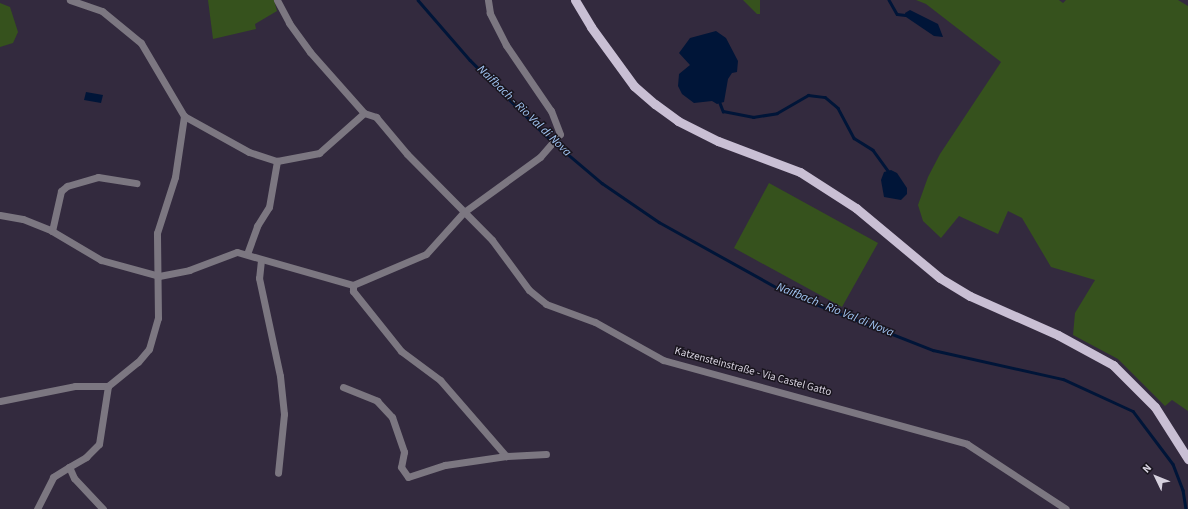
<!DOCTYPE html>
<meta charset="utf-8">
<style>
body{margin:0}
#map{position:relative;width:1188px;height:509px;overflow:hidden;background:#332a3e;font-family:"Source Sans 3",sans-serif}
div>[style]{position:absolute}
.green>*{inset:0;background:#36521d}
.water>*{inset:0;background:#001538}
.stream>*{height:2.5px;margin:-1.25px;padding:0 1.25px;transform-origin:1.25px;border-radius:1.25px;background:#001538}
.minor>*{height:7px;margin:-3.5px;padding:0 3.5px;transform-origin:3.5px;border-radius:3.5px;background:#7c7781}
.major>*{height:9px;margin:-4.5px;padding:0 4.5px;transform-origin:4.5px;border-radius:4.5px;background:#c9bfd4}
span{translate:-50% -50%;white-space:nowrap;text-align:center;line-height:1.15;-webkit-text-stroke:3px #19151e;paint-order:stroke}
.street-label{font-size:11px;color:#d6d1de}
.water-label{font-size:12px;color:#a2c5f3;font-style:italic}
.north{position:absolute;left:1136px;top:457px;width:40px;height:40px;-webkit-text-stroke:3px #19151e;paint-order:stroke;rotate:313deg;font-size:11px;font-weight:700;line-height:16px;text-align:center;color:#d6d1de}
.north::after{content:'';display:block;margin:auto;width:14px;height:18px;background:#d6d1de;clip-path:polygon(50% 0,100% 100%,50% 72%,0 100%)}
</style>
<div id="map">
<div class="green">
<div style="clip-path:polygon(208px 0,274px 0,277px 11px,255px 24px,256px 29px,213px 39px)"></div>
<div style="clip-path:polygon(743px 0,760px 0,760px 14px,757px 14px)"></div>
<div style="clip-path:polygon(916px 0,1059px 0,1063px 3px,1066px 0,1178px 0,1188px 6px,1188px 411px,1172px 400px,1165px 406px,1118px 359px,1073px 335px,1075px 313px,1095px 280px,1051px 267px,1022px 218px,1008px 211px,998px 234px,959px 216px,941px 238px,923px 221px,918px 205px,928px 177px,940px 154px,1001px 62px,926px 4px)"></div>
<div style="clip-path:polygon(0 3px,10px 7px,18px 32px,13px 43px,0 47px)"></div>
<div style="clip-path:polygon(769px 183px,878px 243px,842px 307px,734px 248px)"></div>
</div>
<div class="water">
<div style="clip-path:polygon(910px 10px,938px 24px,943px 37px,934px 36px,906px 17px,905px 13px)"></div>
<div style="clip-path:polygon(716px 31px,726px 38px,738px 61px,737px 72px,732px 73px,728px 79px,724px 102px,717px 104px,712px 101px,694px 103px,682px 94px,678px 86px,679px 74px,690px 65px,679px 53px,690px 38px)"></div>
<div style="clip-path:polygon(86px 92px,103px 95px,101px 103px,84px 100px)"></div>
<div style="clip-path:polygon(891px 170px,897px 173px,907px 188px,907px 194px,901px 200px,884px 197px,881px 180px,884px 172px)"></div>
</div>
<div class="stream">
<div style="left:418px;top:0;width:79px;rotate:49.1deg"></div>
<div style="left:470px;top:60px;width:105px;rotate:45deg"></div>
<div style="left:544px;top:134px;width:76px;rotate:40.2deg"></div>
<div style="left:602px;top:183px;width:69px;rotate:34.4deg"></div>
<div style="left:659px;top:222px;width:142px;rotate:29.1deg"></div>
<div style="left:783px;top:291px;width:161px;rotate:21.5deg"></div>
<div style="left:933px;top:350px;width:133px;rotate:12.6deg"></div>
<div style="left:1063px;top:379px;width:77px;rotate:24.6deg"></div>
<div style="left:1133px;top:411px;width:66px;rotate:53deg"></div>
<div style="left:1173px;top:464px;width:28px;rotate:69deg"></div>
<div style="left:1183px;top:490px;width:19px;rotate:81deg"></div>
<div style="left:889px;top:0;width:16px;rotate:60deg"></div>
<div style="left:897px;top:14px;width:8px;rotate:7deg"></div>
<div style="left:720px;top:103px;width:9px;rotate:69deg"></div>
<div style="left:723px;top:111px;width:31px;rotate:11deg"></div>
<div style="left:753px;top:117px;width:24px;rotate:-9deg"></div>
<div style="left:777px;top:113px;width:36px;rotate:-30deg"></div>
<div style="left:808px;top:95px;width:17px;rotate:7deg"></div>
<div style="left:825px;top:97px;width:17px;rotate:40deg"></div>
<div style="left:838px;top:108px;width:34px;rotate:62deg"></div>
<div style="left:854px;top:138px;width:22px;rotate:32deg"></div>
<div style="left:873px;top:150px;width:26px;rotate:54deg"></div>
</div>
<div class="minor">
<div style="left:277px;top:0;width:26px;rotate:62deg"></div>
<div style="left:289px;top:23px;width:36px;rotate:54deg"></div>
<div style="left:310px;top:52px;width:81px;rotate:48.5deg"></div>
<div style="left:364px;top:113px;width:13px;rotate:18deg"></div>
<div style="left:376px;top:117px;width:48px;rotate:50deg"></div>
<div style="left:407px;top:154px;width:121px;rotate:45.3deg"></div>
<div style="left:492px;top:240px;width:62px;rotate:53.5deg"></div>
<div style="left:529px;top:290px;width:22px;rotate:39deg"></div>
<div style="left:546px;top:304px;width:52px;rotate:20.2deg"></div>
<div style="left:595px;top:322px;width:78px;rotate:29.2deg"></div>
<div style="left:663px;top:360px;width:315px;rotate:15.4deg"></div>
<div style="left:967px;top:444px;width:118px;rotate:33.3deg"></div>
<div style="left:184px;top:116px;width:74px;rotate:29deg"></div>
<div style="left:249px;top:152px;width:29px;rotate:18deg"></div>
<div style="left:277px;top:161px;width:43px;rotate:-10.8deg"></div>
<div style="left:319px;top:153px;width:60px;rotate:-41.6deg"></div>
<div style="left:0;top:215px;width:23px;rotate:10deg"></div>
<div style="left:23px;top:219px;width:31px;rotate:22deg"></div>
<div style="left:52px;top:231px;width:57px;rotate:30.6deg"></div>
<div style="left:101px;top:260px;width:60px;rotate:15.4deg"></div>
<div style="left:159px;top:276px;width:31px;rotate:-11deg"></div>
<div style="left:189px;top:270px;width:51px;rotate:-20.6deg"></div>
<div style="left:237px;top:252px;width:121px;rotate:15.9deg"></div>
<div style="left:52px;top:231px;width:41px;rotate:-77.3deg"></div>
<div style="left:61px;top:191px;width:8px;rotate:-40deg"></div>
<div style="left:67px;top:186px;width:32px;rotate:-16deg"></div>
<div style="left:98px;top:177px;width:39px;rotate:9deg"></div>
<div style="left:247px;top:254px;width:30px;rotate:-70deg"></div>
<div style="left:257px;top:226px;width:22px;rotate:-58deg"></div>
<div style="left:269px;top:207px;width:47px;rotate:-80.1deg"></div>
<div style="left:261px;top:260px;width:18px;rotate:96deg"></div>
<div style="left:259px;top:278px;width:100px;rotate:77.9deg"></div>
<div style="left:280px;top:376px;width:38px;rotate:84deg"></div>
<div style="left:284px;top:414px;width:59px;rotate:95.8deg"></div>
<div style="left:353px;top:285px;width:79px;rotate:-23deg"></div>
<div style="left:426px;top:254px;width:57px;rotate:-47.9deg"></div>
<div style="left:464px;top:212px;width:94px;rotate:-35.9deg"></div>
<div style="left:540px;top:157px;width:30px;rotate:-49deg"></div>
<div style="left:560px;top:134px;width:25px;rotate:-111deg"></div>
<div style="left:551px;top:111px;width:80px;rotate:-124.3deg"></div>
<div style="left:506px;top:45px;width:36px;rotate:-117deg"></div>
<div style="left:490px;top:13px;width:13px;rotate:-99deg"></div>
<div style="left:353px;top:285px;width:6px;rotate:90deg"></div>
<div style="left:353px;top:291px;width:77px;rotate:51.3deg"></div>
<div style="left:401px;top:351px;width:49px;rotate:36.6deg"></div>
<div style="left:440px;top:380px;width:101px;rotate:49deg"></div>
<div style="left:506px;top:456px;width:40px;rotate:-2.9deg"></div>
<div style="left:343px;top:387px;width:37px;rotate:22deg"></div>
<div style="left:377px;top:401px;width:22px;rotate:47deg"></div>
<div style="left:392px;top:417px;width:37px;rotate:71deg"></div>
<div style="left:404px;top:452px;width:15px;rotate:101deg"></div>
<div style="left:401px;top:467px;width:12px;rotate:55deg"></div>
<div style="left:408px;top:477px;width:39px;rotate:-18deg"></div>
<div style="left:445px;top:465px;width:62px;rotate:-8.4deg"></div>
<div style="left:0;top:401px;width:76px;rotate:-11.3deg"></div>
<div style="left:75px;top:386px;width:33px"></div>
<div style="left:108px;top:386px;width:38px;rotate:-39deg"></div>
<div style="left:138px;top:362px;width:17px;rotate:-50deg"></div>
<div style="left:149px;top:349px;width:32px;rotate:-74deg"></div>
<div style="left:158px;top:318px;width:85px;rotate:-90.7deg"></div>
<div style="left:157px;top:233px;width:59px;rotate:-72.2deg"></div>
<div style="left:175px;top:177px;width:62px;rotate:-81.6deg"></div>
<div style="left:184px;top:116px;width:85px;rotate:-120.5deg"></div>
<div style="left:141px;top:43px;width:50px;rotate:-140.6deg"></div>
<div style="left:102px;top:11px;width:34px;rotate:-161deg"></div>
<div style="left:37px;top:509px;width:36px;rotate:-63deg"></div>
<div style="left:53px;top:477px;width:19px;rotate:-32deg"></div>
<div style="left:103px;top:509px;width:42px;rotate:-133.1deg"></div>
<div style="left:74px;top:478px;width:12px;rotate:-114deg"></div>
<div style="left:69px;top:467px;width:20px;rotate:-30deg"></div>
<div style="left:86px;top:457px;width:18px;rotate:-45deg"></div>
<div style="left:99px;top:444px;width:59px;rotate:-81.2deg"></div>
</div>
<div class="major">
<div style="left:575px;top:0;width:31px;rotate:59deg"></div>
<div style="left:591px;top:27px;width:73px;rotate:53.9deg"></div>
<div style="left:634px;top:86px;width:28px;rotate:41deg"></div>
<div style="left:655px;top:104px;width:29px;rotate:36deg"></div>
<div style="left:678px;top:121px;width:45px;rotate:26.6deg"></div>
<div style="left:718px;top:141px;width:88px;rotate:20.7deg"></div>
<div style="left:800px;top:172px;width:67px;rotate:32.7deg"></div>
<div style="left:856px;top:208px;width:109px;rotate:39.8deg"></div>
<div style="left:940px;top:278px;width:35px;rotate:31deg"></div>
<div style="left:970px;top:296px;width:96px;rotate:23.9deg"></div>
<div style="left:1058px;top:335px;width:63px;rotate:28.6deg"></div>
<div style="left:1113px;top:365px;width:59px;rotate:45deg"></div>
<div style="left:1155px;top:407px;width:62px;rotate:57.6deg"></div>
</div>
<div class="street-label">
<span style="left:753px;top:372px;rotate:15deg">Katzensteinstraße - Via Castel Gatto</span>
</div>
<div class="water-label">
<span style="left:524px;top:111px;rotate:44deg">Naifbach - Rio Val di Nova</span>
<span style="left:835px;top:310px;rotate:22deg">Naifbach - Rio Val di Nova</span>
</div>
<div class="north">N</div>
</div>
